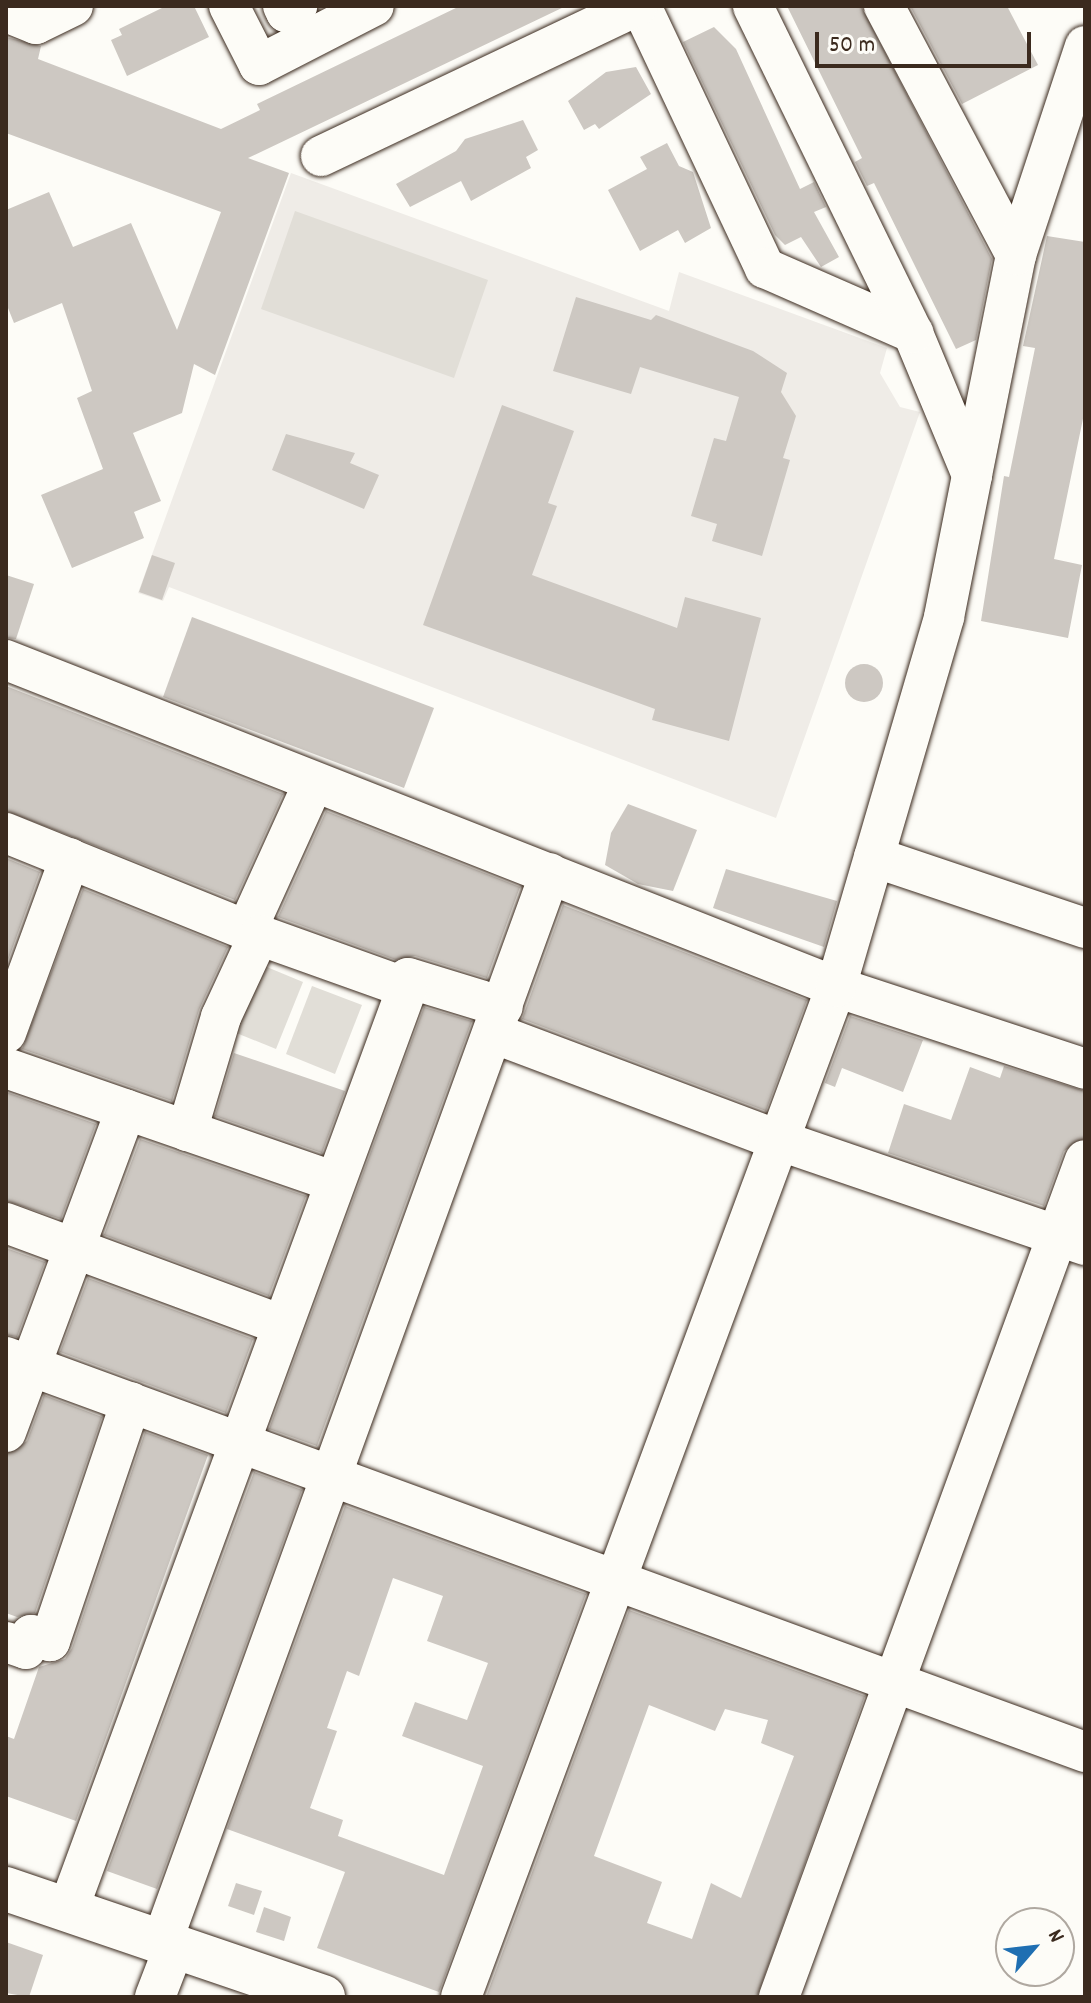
<!DOCTYPE html>
<style>
body{margin:0}
#map{position:relative;width:1091px;height:2003px;overflow:hidden;background:#fdfcf7;font-family:Dekko,sans-serif}
div>[style]{position:absolute}
.built>*{inset:0;background:#efece7}
.green>*{inset:0;background:#e1ded7}
.building>*{inset:0;background:#cdc8c2}
.round{border-radius:50%}
.roads{filter:drop-shadow(0 0 2px #3b2a1e) drop-shadow(0 0 2px #3b2a1e)}
.minor>*{height:40px;margin:-20px;padding:0 20px;transform-origin:20px;border-radius:20px;background:#fdfcf7}
.major>*{height:44px;margin:-22px;padding:0 22px;transform-origin:22px;border-radius:22px;background:#fdfcf7}
span{translate:-50% -50%;white-space:nowrap;text-align:center;line-height:1.15;-webkit-text-stroke:6px #fdfcf7;paint-order:stroke}
.frame{position:absolute;inset:0;border:8px solid #3b2a1e;pointer-events:none}
.north{position:absolute;left:995px;top:1907px;width:80px;height:80px;box-sizing:border-box;background:#fdfcf7;border:2px solid #afa8a0;border-radius:50%;rotate:62deg;font-size:22px;font-weight:700;line-height:32px;text-align:center;color:#3b2a1e}
.north::after{content:'';display:block;margin:auto;width:28px;height:36px;background:#1f6fb2;clip-path:polygon(50% 0,100% 100%,50% 72%,0 100%)}
.scale{position:absolute;left:815px;top:32px;width:216px;height:36px;box-sizing:border-box;border:4px solid #3b2a1e;border-top:0;padding-left:10px;font-size:24px;line-height:28px;white-space:nowrap;color:#3b2a1e;-webkit-text-stroke:6px #fdfcf7;paint-order:stroke}
</style>
<div id="map">
<div class="built">
<div style="clip-path:polygon(291px 173px,669px 311px,679px 272px,887px 348px,880px 373px,900px 407px,920px 412px,776px 818px,169px 587px,163px 601px,138px 593px)"></div>
</div>
<div class="green">
<div style="clip-path:polygon(295px 211px,488px 280px,454px 378px,261px 309px)"></div>
<div style="clip-path:polygon(262px 965px,303px 982px,276px 1049px,234px 1032px)"></div>
<div style="clip-path:polygon(312px 986px,362px 1005px,335px 1074px,286px 1054px)"></div>
</div>
<div class="building">
<div style="clip-path:polygon(166px 6px,194px 6px,209px 37px,127px 76px,111px 40px,122px 35px,119px 29px)"></div>
<div style="clip-path:polygon(460px 6px,566px 6px,248px 158px,289px 173px,215px 375px,194px 364px,182px 413px,133px 433px,161px 501px,134px 512px,144px 538px,72px 568px,41px 495px,103px 469px,77px 398px,92px 391px,62px 303px,14px 323px,6px 303px,6px 210px,49px 192px,73px 247px,131px 223px,177px 330px,221px 212px,6px 133px,6px 37px,41px 46px,38px 59px,221px 129px,260px 110px,257px 104px)"></div>
<div style="clip-path:polygon(787px 6px,861px 6px,992px 259px,976px 340px,956px 349px,874px 183px,867px 186px,855px 162px,862px 158px)"></div>
<div style="clip-path:polygon(910px 6px,1007px 6px,1038px 65px,962px 104px)"></div>
<div style="clip-path:polygon(714px 27px,736px 49px,800px 189px,814px 182px,826px 207px,814px 212px,839px 257px,821px 267px,801px 237px,785px 245px,775px 235px,683px 42px)"></div>
<div style="clip-path:polygon(636px 67px,651px 94px,599px 129px,595px 124px,584px 130px,568px 101px,606px 72px)"></div>
<div style="clip-path:polygon(523px 120px,538px 150px,526px 157px,531px 168px,471px 201px,461px 181px,410px 207px,396px 184px,456px 151px,465px 139px)"></div>
<div style="clip-path:polygon(667px 143px,679px 166px,693px 172px,711px 228px,685px 243px,678px 230px,640px 251px,608px 190px,647px 169px,640px 157px)"></div>
<div style="clip-path:polygon(1047px 236px,1085px 242px,1085px 409px,1054px 559px,1082px 565px,1068px 638px,981px 621px,1004px 476px,1009px 477px,1035px 348px,1023px 346px)"></div>
<div style="clip-path:polygon(576px 297px,651px 320px,656px 315px,753px 351px,787px 373px,781px 392px,796px 416px,783px 458px,790px 460px,762px 556px,712px 541px,717px 524px,691px 516px,714px 438px,726px 441px,739px 397px,640px 367px,631px 394px,553px 371px)"></div>
<div style="clip-path:polygon(502px 405px,574px 431px,548px 503px,557px 506px,532px 575px,677px 628px,685px 597px,761px 618px,729px 741px,652px 720px,655px 709px,423px 625px)"></div>
<div style="clip-path:polygon(286px 434px,355px 453px,350px 463px,379px 475px,364px 509px,272px 470px)"></div>
<div style="clip-path:polygon(152px 555px,175px 563px,162px 600px,139px 592px)"></div>
<div style="clip-path:polygon(6px 575px,34px 584px,16px 639px,6px 638px)"></div>
<div style="clip-path:polygon(192px 617px,434px 708px,404px 788px,163px 697px)"></div>
<div class="round" style="left:845px;top:664px;width:38px;height:38px"></div>
<div style="clip-path:polygon(6px 686px,283px 794px,235px 900px,6px 811px)"></div>
<div style="clip-path:polygon(628px 804px,697px 830px,673px 891px,638px 884px,605px 865px,611px 833px)"></div>
<div style="clip-path:polygon(326px 811px,520px 887px,487px 978px,415px 956px,396px 960px,278px 917px)"></div>
<div style="clip-path:polygon(6px 858px,40px 872px,6px 966px)"></div>
<div style="clip-path:polygon(726px 869px,837px 901px,824px 947px,713px 908px)"></div>
<div style="clip-path:polygon(83px 889px,228px 947px,199px 1010px,172px 1101px,22px 1049px)"></div>
<div style="clip-path:polygon(563px 905px,807px 1000px,766px 1111px,522px 1019px)"></div>
<div style="clip-path:polygon(424px 1007px,472px 1021px,317px 1446px,269px 1429px)"></div>
<div style="clip-path:polygon(850px 1016px,923px 1040px,903px 1092px,842px 1068px,835px 1087px,825px 1083px)"></div>
<div style="clip-path:polygon(234px 1053px,345px 1091px,322px 1153px,215px 1116px)"></div>
<div style="clip-path:polygon(1004px 1066px,1085px 1091px,1085px 1138px,1064px 1151px,1044px 1206px,888px 1153px,904px 1104px,951px 1120px,970px 1067px,1000px 1078px)"></div>
<div style="clip-path:polygon(6px 1092px,96px 1124px,61px 1219px,6px 1201px)"></div>
<div style="clip-path:polygon(140px 1139px,306px 1196px,269px 1296px,104px 1235px)"></div>
<div style="clip-path:polygon(6px 1248px,45px 1262px,17px 1337px,6px 1335px)"></div>
<div style="clip-path:polygon(88px 1278px,253px 1339px,226px 1413px,60px 1352px)"></div>
<div style="clip-path:polygon(44px 1395px,102px 1417px,35px 1613px,17px 1617px,6px 1613px,6px 1454px,27px 1441px)"></div>
<div style="clip-path:polygon(145px 1432px,208px 1455px,76px 1821px,6px 1796px,6px 1736px,14px 1739px,39px 1667px,65px 1659px,72px 1648px)"></div>
<div style="clip-path:polygon(254px 1472px,302px 1490px,157px 1889px,107px 1871px)"></div>
<div style="clip-path:polygon(evenodd,345px 1506px,586px 1594px,439px 1992px,317px 1948px,345px 1872px,227px 1829px,345px 1506px,393px 1578px,443px 1596px,427px 1641px,488px 1663px,467px 1720px,415px 1702px,402px 1736px,483px 1766px,444px 1875px,338px 1836px,343px 1820px,310px 1808px,337px 1731px,327px 1728px,347px 1671px,359px 1676px,393px 1578px)"></div>
<div style="clip-path:polygon(evenodd,629px 1610px,865px 1696px,757px 1997px,486px 1997px,629px 1610px,649px 1705px,715px 1731px,725px 1709px,768px 1720px,761px 1743px,794px 1756px,741px 1898px,711px 1883px,692px 1939px,647px 1923px,662px 1882px,594px 1856px,649px 1705px)"></div>
<div style="clip-path:polygon(236px 1883px,262px 1891px,254px 1915px,228px 1906px)"></div>
<div style="clip-path:polygon(264px 1907px,291px 1917px,284px 1941px,256px 1932px)"></div>
<div style="clip-path:polygon(6px 1942px,43px 1955px,29px 1997px,6px 1993px)"></div>
</div>
<div class="roads">
<div class="minor">
<div style="left:229px;top:6px;width:66px;rotate:63deg"></div>
<div style="left:259px;top:65px;width:129px;rotate:-27.2deg"></div>
<div style="left:283px;top:6px;width:7px;rotate:63deg"></div>
<div style="left:286px;top:12px;width:13px;rotate:-29deg"></div>
<div style="left:641px;top:6px;width:290px;rotate:64.7deg"></div>
<div style="left:765px;top:268px;width:162px;rotate:23.7deg"></div>
<div style="left:884px;top:6px;width:282px;rotate:62.1deg"></div>
<div style="left:6px;top:12px;width:32px;rotate:22deg"></div>
<div style="left:36px;top:24px;width:41px;rotate:-25.9deg"></div>
<div style="left:321px;top:156px;width:350px;rotate:-25.4deg"></div>
<div style="left:972px;top:475px;width:224px;rotate:-78.7deg"></div>
<div style="left:1016px;top:255px;width:220px;rotate:-71.7deg"></div>
<div style="left:6px;top:660px;width:892px;rotate:21.5deg"></div>
<div style="left:836px;top:987px;width:262px;rotate:18.2deg"></div>
<div style="left:6px;top:833px;width:273px;rotate:22deg"></div>
<div style="left:874px;top:857px;width:223px;rotate:18.6deg"></div>
<div style="left:248px;top:927px;width:157px;rotate:-65.6deg"></div>
<div style="left:407px;top:988px;width:10px;rotate:-84deg"></div>
<div style="left:408px;top:978px;width:99px;rotate:17deg"></div>
<div style="left:6px;top:1033px;width:186px;rotate:-69.9deg"></div>
<div style="left:493px;top:1033px;width:304px;rotate:20.6deg"></div>
<div style="left:778px;top:1140px;width:324px;rotate:18.9deg"></div>
<div style="left:6px;top:1068px;width:348px;rotate:19.1deg"></div>
<div style="left:6px;top:1223px;width:294px;rotate:20.3deg"></div>
<div style="left:6px;top:1357px;width:1149px;rotate:20.11deg"></div>
<div style="left:6px;top:1432px;width:344px;rotate:-69.6deg"></div>
<div style="left:6px;top:1642px;width:21px;rotate:19deg"></div>
<div style="left:26px;top:1649px;width:15px;rotate:-70deg"></div>
<div style="left:31px;top:1635px;width:20px;rotate:18deg"></div>
<div style="left:50px;top:1641px;width:252px;rotate:-71.3deg"></div>
<div style="left:68px;top:1910px;width:982px;rotate:-69.81deg"></div>
<div style="left:407px;top:988px;width:157px;rotate:-160.3deg"></div>
<div style="left:259px;top:935px;width:90px;rotate:114.9deg"></div>
<div style="left:221px;top:1017px;width:119px;rotate:106.6deg"></div>
<div style="left:162px;top:1942px;width:1137px;rotate:-70.05deg"></div>
<div style="left:155px;top:1997px;width:56px;rotate:-69deg"></div>
<div style="left:461px;top:1997px;width:1077px;rotate:-69.63deg"></div>
<div style="left:836px;top:987px;width:385px;rotate:-73.7deg"></div>
<div style="left:944px;top:617px;width:145px;rotate:-78.8deg"></div>
<div style="left:972px;top:475px;width:154px;rotate:-112.6deg"></div>
<div style="left:913px;top:333px;width:364px;rotate:-116.1deg"></div>
<div style="left:779px;top:1997px;width:891px;rotate:-69.92deg"></div>
</div>
<div class="major">
<div style="left:6px;top:1889px;width:335px;rotate:18.8deg"></div>
</div>
</div>
<div class="frame"></div>
<div class="north">N</div>
<div class="scale">50 m</div>
</div>
